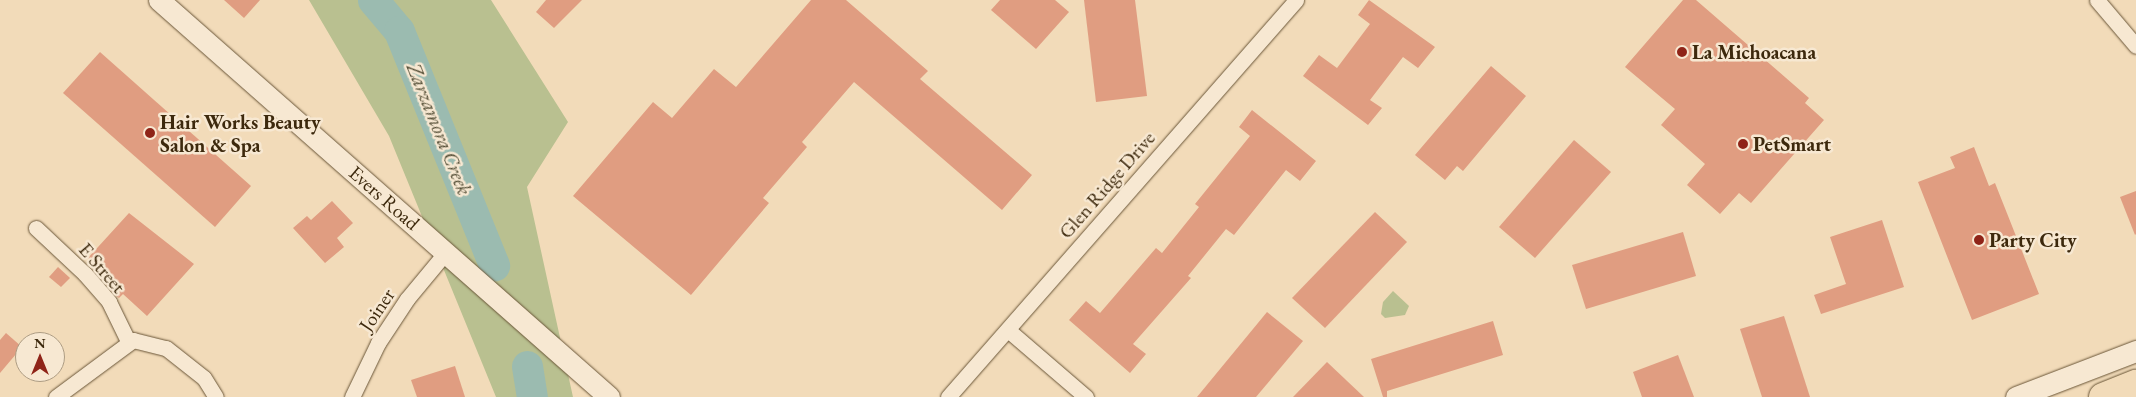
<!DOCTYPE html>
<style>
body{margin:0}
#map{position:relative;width:2136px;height:397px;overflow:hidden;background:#f2dbb9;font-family:"EB Garamond",serif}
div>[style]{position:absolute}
.green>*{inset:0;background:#b9c090}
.river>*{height:31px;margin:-15.5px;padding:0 15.5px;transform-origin:15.5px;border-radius:15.5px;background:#9bbbb0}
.building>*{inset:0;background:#e09d81}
.roads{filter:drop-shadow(0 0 1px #6a5638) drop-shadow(0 0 1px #6a5638)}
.street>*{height:15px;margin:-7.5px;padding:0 7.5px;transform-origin:7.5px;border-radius:7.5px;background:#f7e8d2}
.secondary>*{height:21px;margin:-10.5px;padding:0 10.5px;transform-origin:10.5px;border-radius:10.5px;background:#f7e8d2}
.highway>*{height:28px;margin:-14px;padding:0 14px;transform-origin:14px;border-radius:14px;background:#f2dbb9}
.dots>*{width:14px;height:14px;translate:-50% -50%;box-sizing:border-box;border:2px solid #f7e8d2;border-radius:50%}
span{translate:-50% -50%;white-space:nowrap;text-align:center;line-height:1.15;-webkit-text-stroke:5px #f7e8d2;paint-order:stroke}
.poi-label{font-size:20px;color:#3d290d;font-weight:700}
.left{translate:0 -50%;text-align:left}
.street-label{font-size:20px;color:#3d290d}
.water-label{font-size:21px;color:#544e36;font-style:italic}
.north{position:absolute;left:15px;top:332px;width:50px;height:50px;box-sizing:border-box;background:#f7e8d2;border:1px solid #ad9c83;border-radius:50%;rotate:0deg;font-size:14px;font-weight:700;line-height:20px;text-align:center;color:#3d290d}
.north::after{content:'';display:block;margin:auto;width:18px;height:22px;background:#8f2418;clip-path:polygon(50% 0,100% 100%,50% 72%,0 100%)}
</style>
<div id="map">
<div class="green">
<div style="clip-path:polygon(309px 0,491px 0,568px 122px,527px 187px,573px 397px,496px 397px,389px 136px)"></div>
<div style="clip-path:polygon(1393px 291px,1409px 306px,1405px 315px,1385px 318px,1381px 314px,1383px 302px)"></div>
</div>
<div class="river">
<div style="left:373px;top:0;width:40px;rotate:50deg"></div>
<div style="left:399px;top:31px;width:253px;rotate:67.9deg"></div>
<div style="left:527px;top:366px;width:31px;rotate:81deg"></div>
</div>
<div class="building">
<div style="clip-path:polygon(224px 0,260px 0,244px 18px)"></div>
<div style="clip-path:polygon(546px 0,582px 0,554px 28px,536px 12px)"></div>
<div style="clip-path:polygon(811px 0,846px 0,928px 71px,920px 79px,1032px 175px,1002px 210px,854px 82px,802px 142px,807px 147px,763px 198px,769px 203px,691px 295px,573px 196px,653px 102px,672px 118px,714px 69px,736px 87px)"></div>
<div style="clip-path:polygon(1000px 0,1055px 0,1069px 12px,1036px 49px,991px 10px)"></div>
<div style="clip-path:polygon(1084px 0,1135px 0,1147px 96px,1096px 102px)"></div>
<div style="clip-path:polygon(1369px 0,1435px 47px,1418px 68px,1403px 57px,1370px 100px,1382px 108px,1368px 125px,1303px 76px,1319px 55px,1337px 68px,1370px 24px,1358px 15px)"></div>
<div style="clip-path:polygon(1683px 0,1696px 0,1809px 98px,1805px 103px,1824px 120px,1751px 203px,1739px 193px,1720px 214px,1687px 185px,1705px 164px,1661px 125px,1675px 109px,1625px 67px)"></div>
<div style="clip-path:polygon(100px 52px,251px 186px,215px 227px,63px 93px)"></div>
<div style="clip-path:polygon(1491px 66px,1526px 96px,1463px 171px,1457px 166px,1445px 180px,1415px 155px)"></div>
<div style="clip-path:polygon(1252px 110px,1316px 161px,1300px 181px,1286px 170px,1234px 235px,1226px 229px,1188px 276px,1191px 278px,1133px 344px,1146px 354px,1130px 373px,1069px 320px,1086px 301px,1100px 313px,1156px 248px,1162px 253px,1199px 207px,1195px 204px,1250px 136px,1239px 127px)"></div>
<div style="clip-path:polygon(1574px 140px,1611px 172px,1535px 258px,1499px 227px)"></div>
<div style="clip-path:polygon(1974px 147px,1989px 186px,1995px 183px,2039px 294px,1972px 320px,1918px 182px,1955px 168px,1950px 157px)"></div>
<div style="clip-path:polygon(2136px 191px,2136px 234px,2135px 235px,2120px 197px)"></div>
<div style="clip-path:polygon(332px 201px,353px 223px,337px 238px,344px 247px,325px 263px,293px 228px,307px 216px,311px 220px)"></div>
<div style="clip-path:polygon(1375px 212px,1407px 242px,1325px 328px,1292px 298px)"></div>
<div style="clip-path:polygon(129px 213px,194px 264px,147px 316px,123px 294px,119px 298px,116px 296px,105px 283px,110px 278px,88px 258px)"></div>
<div style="clip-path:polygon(1882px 220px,1904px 287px,1821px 314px,1814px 295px,1846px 284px,1830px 237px)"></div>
<div style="clip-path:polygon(1683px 232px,1696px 276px,1586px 309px,1572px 265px)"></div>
<div style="clip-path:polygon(58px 267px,70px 278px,61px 287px,49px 277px)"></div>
<div style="clip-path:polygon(1267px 312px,1303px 341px,1256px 397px,1197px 397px)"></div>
<div style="clip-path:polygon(1784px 316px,1810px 397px,1762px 397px,1740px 329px)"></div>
<div style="clip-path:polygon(1493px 321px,1503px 355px,1387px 391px,1387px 397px,1383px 397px,1371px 359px)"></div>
<div style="clip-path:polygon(6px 333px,22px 347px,0 373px,0 340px)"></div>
<div style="clip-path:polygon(1678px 355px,1694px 397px,1642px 397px,1633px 372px)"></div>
<div style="clip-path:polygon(1327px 362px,1364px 397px,1293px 397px)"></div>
<div style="clip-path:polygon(455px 366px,465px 397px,417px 397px,411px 380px)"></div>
</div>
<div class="roads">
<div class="street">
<div style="left:2097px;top:0;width:60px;rotate:49.7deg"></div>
<div style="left:36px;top:228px;width:67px;rotate:43.2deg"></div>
<div style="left:85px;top:274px;width:37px;rotate:49deg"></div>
<div style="left:109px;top:302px;width:43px;rotate:64deg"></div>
<div style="left:1008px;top:330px;width:103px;rotate:40.7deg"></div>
<div style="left:56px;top:397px;width:96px;rotate:-36.5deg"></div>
<div style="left:133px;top:340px;width:34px;rotate:14deg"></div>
<div style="left:166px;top:348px;width:48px;rotate:38.3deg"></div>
<div style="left:204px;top:378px;width:22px;rotate:58deg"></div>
<div style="left:352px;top:397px;width:60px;rotate:-64.3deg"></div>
<div style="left:378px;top:343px;width:53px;rotate:-56.6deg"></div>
<div style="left:407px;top:299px;width:61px;rotate:-50.3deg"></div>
<div style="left:948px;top:397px;width:528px;rotate:-48.76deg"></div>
</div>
<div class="secondary">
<div style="left:159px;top:0;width:600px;rotate:41.42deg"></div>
<div style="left:2016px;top:397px;width:129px;rotate:-21deg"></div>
</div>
<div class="highway">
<div style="left:2103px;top:397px;width:35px;rotate:-22deg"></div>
</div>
</div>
<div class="dots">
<div style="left:1682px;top:52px;background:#8f2418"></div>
<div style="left:150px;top:133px;background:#8f2418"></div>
<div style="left:1743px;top:144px;background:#8f2418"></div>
<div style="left:1979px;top:240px;background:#8f2418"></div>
</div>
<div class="poi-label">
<span class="left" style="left:1692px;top:52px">La Michoacana</span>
<span class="left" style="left:160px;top:134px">Hair Works Beauty<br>Salon &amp; Spa</span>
<span class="left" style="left:1753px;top:144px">PetSmart</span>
<span class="left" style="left:1989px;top:240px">Party City</span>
</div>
<div class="street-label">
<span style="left:1107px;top:185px;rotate:-49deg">Glen Ridge Drive</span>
<span style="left:384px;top:198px;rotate:41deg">Evers Road</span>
<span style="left:102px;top:268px;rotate:49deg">E Street</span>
<span style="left:377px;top:310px;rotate:-56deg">Joiner</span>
</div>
<div class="water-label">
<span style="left:439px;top:129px;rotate:68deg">Zarzamora Creek</span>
</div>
<div class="north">N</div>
</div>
